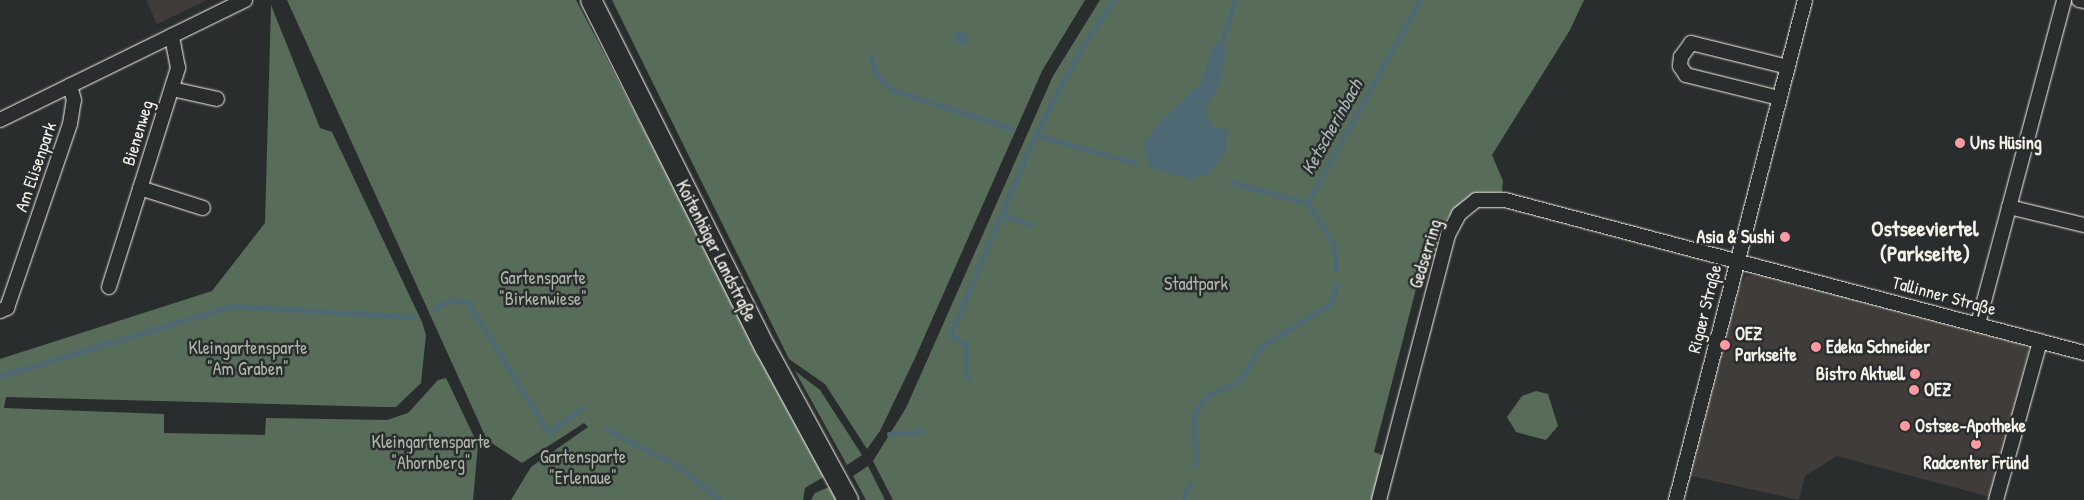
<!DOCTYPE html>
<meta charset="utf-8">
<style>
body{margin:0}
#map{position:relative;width:2084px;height:500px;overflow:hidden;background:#2a2d2e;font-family:"Patrick Hand",sans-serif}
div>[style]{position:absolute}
.built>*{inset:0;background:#3f3c3a}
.green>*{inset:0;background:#576d59}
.water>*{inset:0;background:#4f6974}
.round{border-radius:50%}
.stream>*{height:4.5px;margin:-2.25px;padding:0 2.25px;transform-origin:2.25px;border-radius:2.25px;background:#4f6974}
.roads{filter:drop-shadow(0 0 1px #f4f1e8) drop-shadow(0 0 1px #f4f1e8)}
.street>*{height:14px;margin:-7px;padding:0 7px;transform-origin:7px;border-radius:7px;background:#2a2d2e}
.secondary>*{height:20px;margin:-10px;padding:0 10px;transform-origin:10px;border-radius:10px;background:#2a2d2e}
.dots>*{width:14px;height:14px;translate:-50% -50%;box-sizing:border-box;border:2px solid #2a2d2e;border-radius:50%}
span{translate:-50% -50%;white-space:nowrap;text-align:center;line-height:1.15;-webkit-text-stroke:5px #2a2d2e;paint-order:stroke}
.street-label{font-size:18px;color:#f4f1e8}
.poi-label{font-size:18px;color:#f4f1e8;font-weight:700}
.left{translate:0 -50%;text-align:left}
.right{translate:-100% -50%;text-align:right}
.park-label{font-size:18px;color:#adb6a8}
.water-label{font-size:19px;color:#aab4b4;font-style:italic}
.district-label{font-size:22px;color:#f4f1e8;font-weight:700}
</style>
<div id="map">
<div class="built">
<div style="clip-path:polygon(146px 0,207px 0,157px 24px)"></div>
<div style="clip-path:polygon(1760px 275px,2023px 344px,2029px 350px,1990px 497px,1837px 456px,1805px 476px,1799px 500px,1687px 475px,1740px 286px,1746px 276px)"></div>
</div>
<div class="green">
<div style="clip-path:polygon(287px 0,576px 0,825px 476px,805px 488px,803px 500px,511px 500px,531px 467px,588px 427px,584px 423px,522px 463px,487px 440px)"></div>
<div style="clip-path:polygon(612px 0,1085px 0,1042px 71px,915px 358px,880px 431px,867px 449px,825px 384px,789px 359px)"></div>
<div style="clip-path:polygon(1100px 0,1584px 0,1570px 30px,1492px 155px,1503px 181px,1502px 192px,1478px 192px,1463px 201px,1447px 218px,1436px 260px,1424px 258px,1374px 452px,1385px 456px,1373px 500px,893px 500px,873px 461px,906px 408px,1053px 76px)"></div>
<div style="clip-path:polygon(271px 5px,320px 128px,332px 132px,422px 322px,426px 335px,421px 383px,396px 407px,384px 407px,6px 397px,4px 408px,164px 414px,164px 433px,265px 435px,266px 418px,387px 420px,408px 413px,438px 380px,446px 378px,478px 445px,473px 500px,0 500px,0 359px,212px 291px,265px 223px)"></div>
<div style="clip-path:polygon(795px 371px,820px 390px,862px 455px,847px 465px)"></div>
<div style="clip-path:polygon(1536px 391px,1548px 394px,1558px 426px,1546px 440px,1516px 432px,1507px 417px,1522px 396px)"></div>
<div style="clip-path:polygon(868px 466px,885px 500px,866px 500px,853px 476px)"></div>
<div style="clip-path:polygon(831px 486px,838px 500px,811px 500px,815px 493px)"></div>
</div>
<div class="water">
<div class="round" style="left:954px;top:31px;width:14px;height:14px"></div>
<div style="clip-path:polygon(1223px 39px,1226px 49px,1220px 83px,1205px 110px,1213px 127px,1228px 130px,1226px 152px,1209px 174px,1189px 179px,1150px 168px,1143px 145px,1158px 123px,1200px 83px,1214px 45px)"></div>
</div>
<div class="stream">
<div style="left:1223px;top:39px;width:41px;rotate:-72.9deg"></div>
<div style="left:872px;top:57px;width:16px;rotate:79deg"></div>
<div style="left:875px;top:73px;width:24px;rotate:45deg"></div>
<div style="left:892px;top:90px;width:127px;rotate:17.9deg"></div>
<div style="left:1035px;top:135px;width:104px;rotate:15.6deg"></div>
<div style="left:1232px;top:182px;width:78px;rotate:15.6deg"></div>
<div style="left:1002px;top:214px;width:30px;rotate:21deg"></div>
<div style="left:1336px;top:270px;width:27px;rotate:-96deg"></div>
<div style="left:1333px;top:243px;width:48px;rotate:-123deg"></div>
<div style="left:1307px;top:203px;width:232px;rotate:-60.9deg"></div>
<div style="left:434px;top:308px;width:19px;rotate:-25deg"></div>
<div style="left:451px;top:300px;width:17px;rotate:7deg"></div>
<div style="left:468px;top:302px;width:153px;rotate:58.4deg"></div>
<div style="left:548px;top:432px;width:42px;rotate:-34.4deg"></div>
<div style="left:0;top:376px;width:241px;rotate:-16.9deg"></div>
<div style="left:231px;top:306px;width:184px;rotate:3.4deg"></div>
<div style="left:970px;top:379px;width:6px;rotate:-141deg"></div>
<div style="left:965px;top:375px;width:30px;rotate:-88deg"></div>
<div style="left:966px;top:345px;width:19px;rotate:-148deg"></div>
<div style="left:950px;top:335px;width:217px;rotate:-67deg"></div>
<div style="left:1035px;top:135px;width:98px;rotate:-62.1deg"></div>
<div style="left:1081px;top:48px;width:58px;rotate:-55.5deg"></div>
<div style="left:606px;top:429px;width:81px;rotate:27.2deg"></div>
<div style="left:678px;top:466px;width:55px;rotate:38.3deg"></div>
<div style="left:889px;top:434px;width:32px;rotate:-5deg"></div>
<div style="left:1195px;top:467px;width:55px;rotate:-91deg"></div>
<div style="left:1194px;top:412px;width:22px;rotate:-51deg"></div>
<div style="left:1208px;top:395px;width:34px;rotate:-24deg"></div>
<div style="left:1239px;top:381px;width:42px;rotate:-56.7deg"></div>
<div style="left:1262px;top:346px;width:80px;rotate:-31.7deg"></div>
<div style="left:1330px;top:304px;width:20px;rotate:-70deg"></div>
<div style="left:1183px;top:500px;width:17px;rotate:-69deg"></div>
</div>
<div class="roads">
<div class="street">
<div style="left:2079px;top:0;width:5px;rotate:11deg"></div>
<div style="left:172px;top:89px;width:46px;rotate:12.5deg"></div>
<div style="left:1779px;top:98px;width:96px;rotate:-166.1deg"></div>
<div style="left:1686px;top:75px;width:11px;rotate:-124deg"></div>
<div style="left:1680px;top:66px;width:9px;rotate:-84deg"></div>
<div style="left:1681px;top:57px;width:17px;rotate:-54deg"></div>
<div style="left:1691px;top:43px;width:100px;rotate:13.9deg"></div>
<div style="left:0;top:120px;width:273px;rotate:-26.1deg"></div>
<div style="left:140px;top:188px;width:66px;rotate:17.6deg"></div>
<div style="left:2009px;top:207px;width:77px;rotate:13.5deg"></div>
<div style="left:109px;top:287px;width:230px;rotate:-72.5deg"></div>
<div style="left:178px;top:68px;width:33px;rotate:-101deg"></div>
<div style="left:0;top:311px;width:8px;rotate:-23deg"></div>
<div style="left:7px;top:308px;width:194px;rotate:-71.1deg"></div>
<div style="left:70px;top:124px;width:24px;rotate:-81deg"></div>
<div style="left:74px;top:100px;width:15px;rotate:-106deg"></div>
<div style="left:1978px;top:324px;width:335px;rotate:-75.1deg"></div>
<div style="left:1379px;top:500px;width:274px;rotate:-75.4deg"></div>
<div style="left:1448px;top:235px;width:24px;rotate:-62deg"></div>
<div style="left:1459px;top:214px;width:22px;rotate:-39deg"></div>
<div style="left:1476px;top:200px;width:29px"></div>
<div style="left:1505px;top:200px;width:599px;rotate:14.8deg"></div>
<div style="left:1676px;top:500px;width:516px;rotate:-75.53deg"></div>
<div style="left:1996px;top:500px;width:165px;rotate:-74.5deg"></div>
</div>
<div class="secondary">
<div style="left:591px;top:0;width:390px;rotate:63.4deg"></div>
<div style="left:766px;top:349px;width:172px;rotate:61.5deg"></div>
</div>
</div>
<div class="dots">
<div style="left:1960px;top:143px;background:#ff9aa2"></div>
<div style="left:1785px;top:237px;background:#ff9aa2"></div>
<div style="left:1725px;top:345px;background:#ff9aa2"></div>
<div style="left:1816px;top:347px;background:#ff9aa2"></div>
<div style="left:1915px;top:374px;background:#ff9aa2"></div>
<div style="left:1914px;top:390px;background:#ff9aa2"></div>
<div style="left:1905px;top:426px;background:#ff9aa2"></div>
<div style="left:1976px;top:444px;background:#ff9aa2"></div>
</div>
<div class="street-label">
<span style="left:138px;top:133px;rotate:-73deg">Bienenweg</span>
<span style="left:36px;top:167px;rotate:-71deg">Am Elisenpark</span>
<span style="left:716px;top:251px;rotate:63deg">Koitenhäger Landstraße</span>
<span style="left:1426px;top:254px;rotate:-73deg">Gedserring</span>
<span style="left:1944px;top:296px;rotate:15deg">Tallinner Straße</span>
<span style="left:1705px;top:309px;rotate:-76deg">Rigaer Straße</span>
</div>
<div class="poi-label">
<span class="left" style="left:1970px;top:143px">Uns Hüsing</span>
<span class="right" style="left:1775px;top:237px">Asia &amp; Sushi</span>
<span class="left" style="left:1735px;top:345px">OEZ<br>Parkseite</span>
<span class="left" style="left:1826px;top:347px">Edeka Schneider</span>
<span class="right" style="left:1905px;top:374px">Bistro Aktuell</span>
<span class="left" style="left:1924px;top:390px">OEZ</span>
<span class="left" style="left:1915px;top:426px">Ostsee-Apotheke</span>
<span style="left:1976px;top:463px">Radcenter Fründ</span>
</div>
<div class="park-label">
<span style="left:543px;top:289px">Gartensparte<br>"Birkenwiese"</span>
<span style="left:1196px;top:284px">Stadtpark</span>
<span style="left:248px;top:359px">Kleingartensparte<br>"Am Graben"</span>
<span style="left:431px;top:453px">Kleingartensparte<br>"Ahornberg"</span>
<span style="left:583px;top:468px">Gartensparte<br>"Erlenaue"</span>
</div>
<div class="water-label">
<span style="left:1332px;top:127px;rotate:-61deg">Ketscherinbach</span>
</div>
<div class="district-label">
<span style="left:1925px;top:241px">Ostseeviertel<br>(Parkseite)</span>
</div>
</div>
